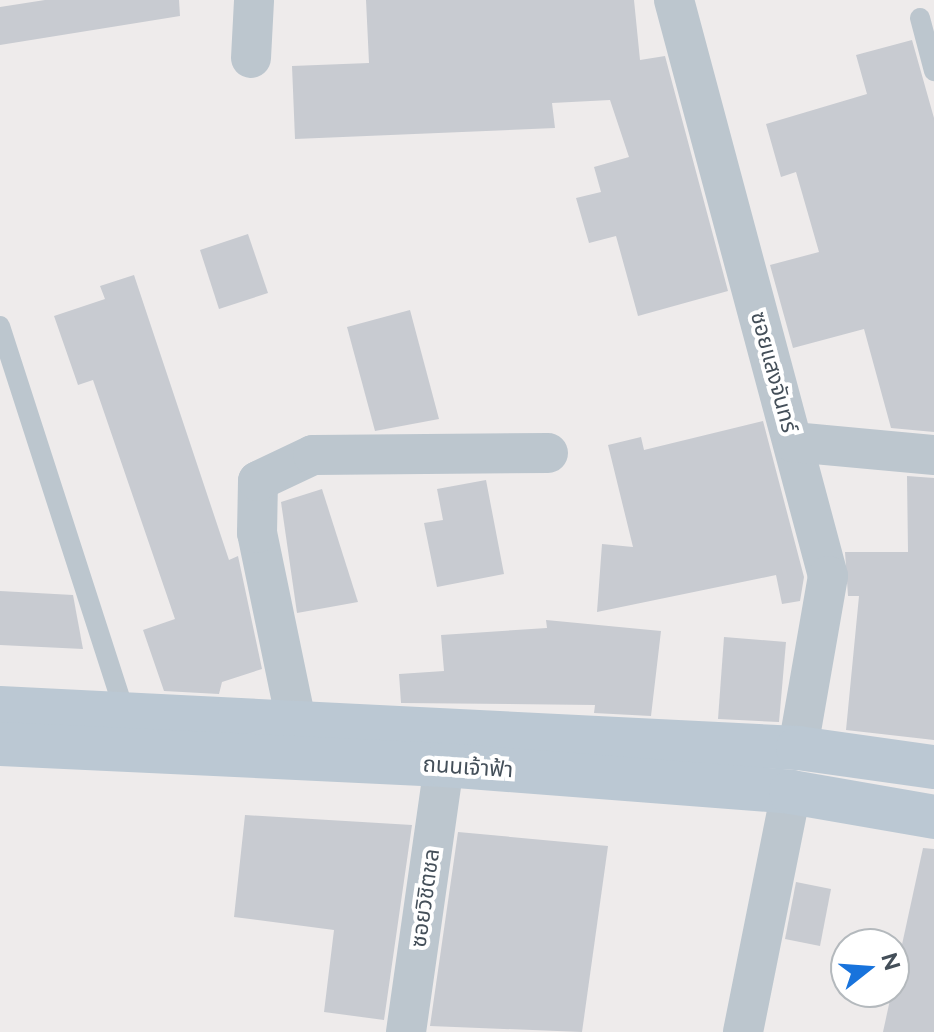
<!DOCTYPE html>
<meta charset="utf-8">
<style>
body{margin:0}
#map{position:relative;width:934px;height:1032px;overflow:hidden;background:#eeebeb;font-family:Raleway,"Noto Sans Thai",sans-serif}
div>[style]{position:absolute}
.building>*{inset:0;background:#c8cbd1}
.service>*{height:20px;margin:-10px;padding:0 10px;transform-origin:10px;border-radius:10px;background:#bcc6ce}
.minor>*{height:40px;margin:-20px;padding:0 20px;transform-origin:20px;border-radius:20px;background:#bcc6ce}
.secondary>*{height:44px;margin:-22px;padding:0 22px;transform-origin:22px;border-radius:22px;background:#bbc8d3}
span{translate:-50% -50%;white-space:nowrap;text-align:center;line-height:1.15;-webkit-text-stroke:8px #fff;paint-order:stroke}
.street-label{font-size:22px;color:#444f59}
.north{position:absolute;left:830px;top:928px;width:80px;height:80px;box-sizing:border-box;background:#fff;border:2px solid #b4b9bd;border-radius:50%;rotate:73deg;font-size:22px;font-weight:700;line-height:32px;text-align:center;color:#444f59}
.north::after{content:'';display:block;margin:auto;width:28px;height:36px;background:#1873dc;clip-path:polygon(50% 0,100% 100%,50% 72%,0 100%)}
</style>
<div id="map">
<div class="building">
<div style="clip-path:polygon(45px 0,179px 0,180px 16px,0 45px,0 7px)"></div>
<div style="clip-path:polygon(366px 0,634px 0,640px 60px,665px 56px,728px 291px,638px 316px,616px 236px,589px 243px,576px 198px,601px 192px,594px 167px,629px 157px,610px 100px,552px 103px,555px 128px,295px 139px,292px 66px,369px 63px)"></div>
<div style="clip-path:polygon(912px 40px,934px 118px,934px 432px,891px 428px,864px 329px,793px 348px,770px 265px,819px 252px,796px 172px,781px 177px,766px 124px,867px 94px,856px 55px)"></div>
<div style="clip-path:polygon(248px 234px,268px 293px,219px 309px,200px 250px)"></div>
<div style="clip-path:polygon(134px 275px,229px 560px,238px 556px,262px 669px,222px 682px,219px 694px,164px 691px,143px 630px,175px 619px,93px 380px,78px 385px,54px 316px,105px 299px,100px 286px)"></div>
<div style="clip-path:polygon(410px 310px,439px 419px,375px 431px,347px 327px)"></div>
<div style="clip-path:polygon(763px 421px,804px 577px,800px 601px,782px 604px,776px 575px,597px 612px,602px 544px,633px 547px,608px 445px,641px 437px,644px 450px)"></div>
<div style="clip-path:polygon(907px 476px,934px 478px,934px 740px,846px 730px,859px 596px,848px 596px,845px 552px,908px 552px)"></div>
<div style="clip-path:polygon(486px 480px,504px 574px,437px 587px,424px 523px,443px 520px,437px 489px)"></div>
<div style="clip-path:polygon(322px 489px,358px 602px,297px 613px,281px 502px)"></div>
<div style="clip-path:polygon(0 591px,73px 595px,83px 649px,0 645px)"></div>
<div style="clip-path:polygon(546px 620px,661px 631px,651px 716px,594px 713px,595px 705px,401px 703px,399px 674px,444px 671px,441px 635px,547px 628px)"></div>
<div style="clip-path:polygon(724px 637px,786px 642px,779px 722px,718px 719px)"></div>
<div style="clip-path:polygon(245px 815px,412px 825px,384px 1020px,324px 1012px,334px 930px,234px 917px)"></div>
<div style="clip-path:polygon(458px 832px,608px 846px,582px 1032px,430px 1026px)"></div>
<div style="clip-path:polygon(923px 848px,934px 849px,934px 1032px,883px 1032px)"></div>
<div style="clip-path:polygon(796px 882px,831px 889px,820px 946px,785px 939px)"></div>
</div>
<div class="service">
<div style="left:920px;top:18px;width:55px;rotate:75.2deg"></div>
<div style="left:0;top:326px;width:408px;rotate:72.1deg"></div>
</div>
<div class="minor">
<div style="left:674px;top:0;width:596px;rotate:75.03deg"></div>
<div style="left:828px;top:576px;width:175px;rotate:99.9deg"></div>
<div style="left:251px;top:58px;width:58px;rotate:-87deg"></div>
<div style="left:793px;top:442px;width:142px;rotate:5.3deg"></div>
<div style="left:296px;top:721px;width:192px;rotate:-101.7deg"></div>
<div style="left:257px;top:533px;width:52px;rotate:-88.9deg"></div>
<div style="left:258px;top:481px;width:61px;rotate:-25.3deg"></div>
<div style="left:313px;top:455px;width:235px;rotate:-0.5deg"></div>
<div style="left:406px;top:1032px;width:270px;rotate:-81.9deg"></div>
<div style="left:743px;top:1032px;width:245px;rotate:-78.7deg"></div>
</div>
<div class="secondary">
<div style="left:0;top:708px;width:799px;rotate:2.87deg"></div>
<div style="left:798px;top:748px;width:137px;rotate:8deg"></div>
<div style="left:0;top:744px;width:444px;rotate:2.7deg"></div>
<div style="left:444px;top:765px;width:348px;rotate:4.4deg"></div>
<div style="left:791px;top:792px;width:145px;rotate:9.9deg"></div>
</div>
<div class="street-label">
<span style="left:774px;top:372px;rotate:75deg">ซอยแสงจันทร์</span>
<span style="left:468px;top:767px;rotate:4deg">ถนนเจ้าฟ้า</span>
<span style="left:425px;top:898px;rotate:-82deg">ซอยวิชิตชล</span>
</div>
<div class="north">N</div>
</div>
